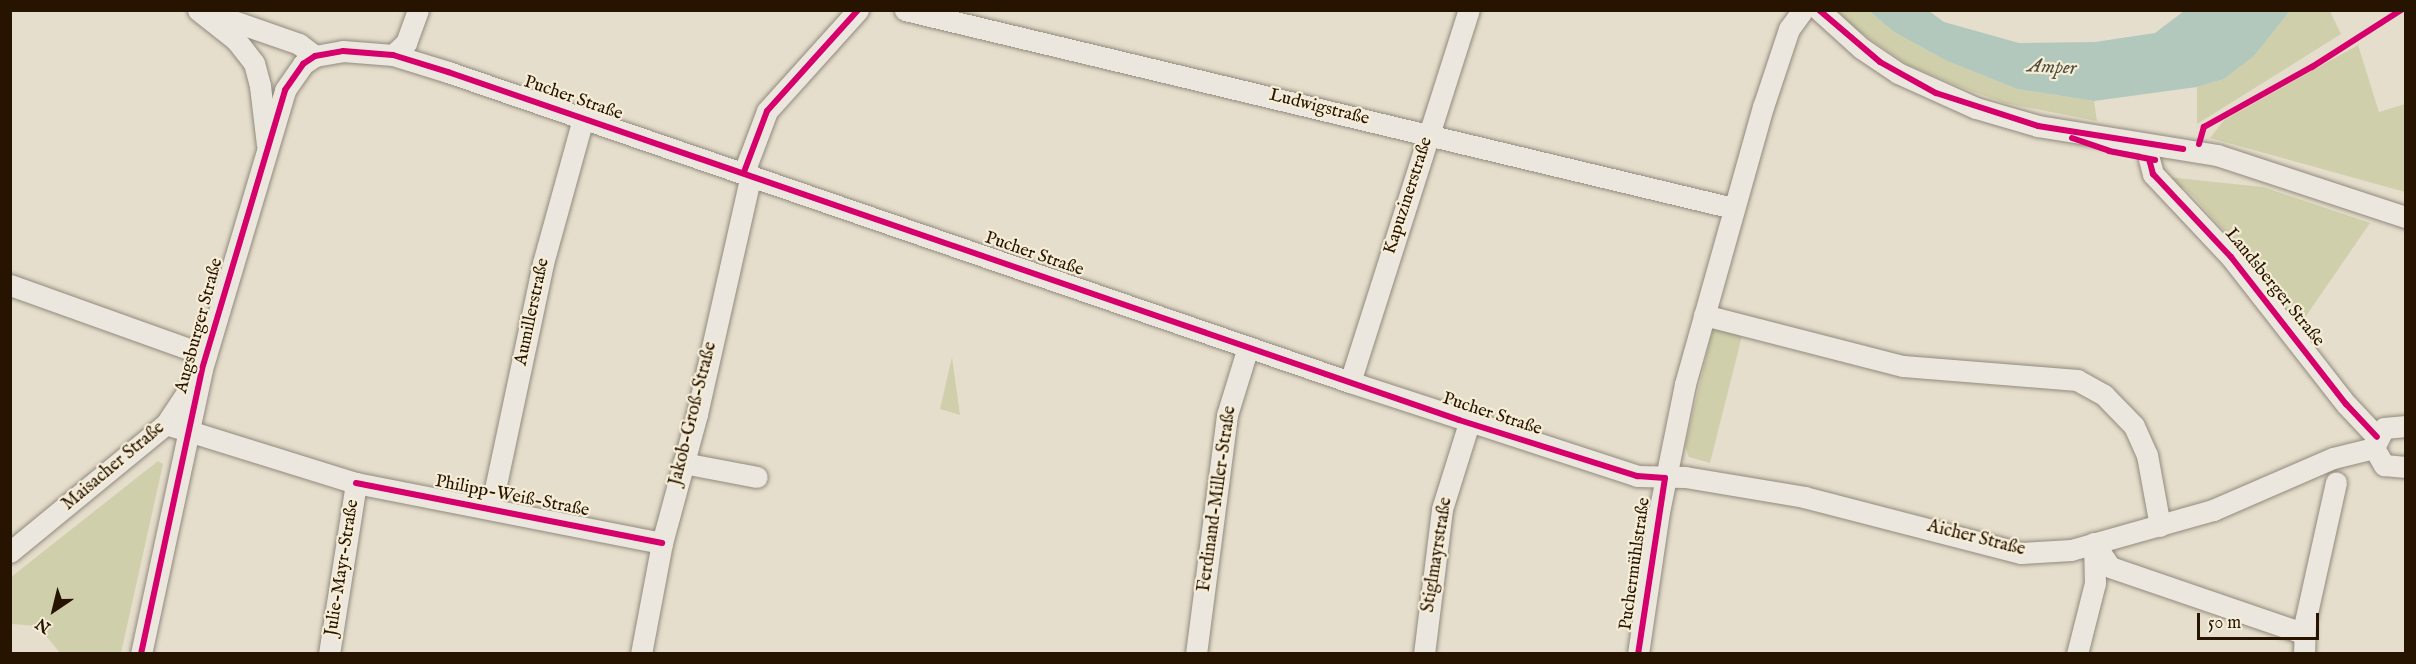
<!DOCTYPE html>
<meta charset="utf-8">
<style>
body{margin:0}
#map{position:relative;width:2416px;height:664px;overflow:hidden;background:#e6decc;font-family:"IM FELL English",serif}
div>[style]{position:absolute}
.green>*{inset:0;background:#d0cfab}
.water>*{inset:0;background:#b2c8bd}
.roads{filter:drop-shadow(0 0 2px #918a7d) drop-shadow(0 0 2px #918a7d)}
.minor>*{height:21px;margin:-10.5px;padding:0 10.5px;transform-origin:10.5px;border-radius:10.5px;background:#ebe7de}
.cycleway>*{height:6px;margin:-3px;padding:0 3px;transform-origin:3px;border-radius:3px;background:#d6006c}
span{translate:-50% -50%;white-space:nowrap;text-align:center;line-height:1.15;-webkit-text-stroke:4.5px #f6edd7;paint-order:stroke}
.street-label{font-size:18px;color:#261400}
.water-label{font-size:20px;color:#4f5040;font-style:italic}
.frame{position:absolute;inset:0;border:12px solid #261400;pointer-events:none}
.north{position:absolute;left:24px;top:580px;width:60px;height:60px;-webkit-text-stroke:4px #f6edd7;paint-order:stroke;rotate:215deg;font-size:16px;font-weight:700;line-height:24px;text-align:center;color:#261400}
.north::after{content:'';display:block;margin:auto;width:21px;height:27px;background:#261400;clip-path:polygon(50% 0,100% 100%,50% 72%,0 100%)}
.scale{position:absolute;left:2197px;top:613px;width:122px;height:27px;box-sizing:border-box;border:3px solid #261400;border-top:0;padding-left:8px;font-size:18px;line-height:21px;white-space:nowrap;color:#261400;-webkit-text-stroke:4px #f6edd7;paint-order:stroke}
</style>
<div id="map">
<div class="green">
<div style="clip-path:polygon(1836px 11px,1869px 11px,1894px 32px,1947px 61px,2017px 89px,2094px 101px,2097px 121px,2005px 103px,1963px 88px,1908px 65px,1857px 30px)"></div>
<div style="clip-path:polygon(2290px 11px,2330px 11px,2341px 34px,2197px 124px,2197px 87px,2224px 79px,2254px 56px)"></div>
<div style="clip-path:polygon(2358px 45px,2379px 112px,2405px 104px,2405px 192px,2210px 138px,2224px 120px)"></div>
<div style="clip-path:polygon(2167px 177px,2263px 187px,2370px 223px,2304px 319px,2193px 196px,2183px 187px,2180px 191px)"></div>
<div style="clip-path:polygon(1713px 328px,1742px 336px,1710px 463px,1689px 457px,1685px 446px)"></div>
<div style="clip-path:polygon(952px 357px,960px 415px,940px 409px)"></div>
<div style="clip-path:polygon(158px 461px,163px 464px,121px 653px,60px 653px,38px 626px,11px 624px,11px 577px)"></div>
</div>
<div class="water">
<div style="clip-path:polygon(1869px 11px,1929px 11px,1944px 22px,2019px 43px,2095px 42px,2155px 33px,2184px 11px,2290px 11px,2254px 56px,2224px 79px,2197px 87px,2094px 101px,2017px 89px,1947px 61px,1894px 32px)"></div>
</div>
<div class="roads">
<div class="minor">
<div style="left:198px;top:10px;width:48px;rotate:38.3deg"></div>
<div style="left:236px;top:40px;width:29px;rotate:52deg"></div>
<div style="left:254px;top:63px;width:24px;rotate:75deg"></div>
<div style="left:260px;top:86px;width:59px;rotate:83.2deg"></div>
<div style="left:905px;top:10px;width:851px;rotate:13.45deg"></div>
<div style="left:1819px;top:10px;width:57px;rotate:42.1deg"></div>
<div style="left:1861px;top:48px;width:45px;rotate:34deg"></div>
<div style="left:1898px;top:73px;width:85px;rotate:24.2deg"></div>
<div style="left:1976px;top:108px;width:65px;rotate:16.2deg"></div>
<div style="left:2038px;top:126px;width:181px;rotate:9.2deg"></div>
<div style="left:2217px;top:155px;width:199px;rotate:18.2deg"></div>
<div style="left:213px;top:14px;width:91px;rotate:19.2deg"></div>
<div style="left:299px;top:44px;width:20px;rotate:37deg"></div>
<div style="left:393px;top:55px;width:18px;rotate:-43deg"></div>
<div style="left:406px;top:43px;width:35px;rotate:-70deg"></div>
<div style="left:2149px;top:159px;width:16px;rotate:75deg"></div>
<div style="left:2153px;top:174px;width:114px;rotate:46.8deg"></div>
<div style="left:2231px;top:257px;width:187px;rotate:52deg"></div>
<div style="left:2346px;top:404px;width:45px;rotate:46.8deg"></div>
<div style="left:744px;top:172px;width:65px;rotate:-69.3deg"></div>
<div style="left:767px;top:111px;width:136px;rotate:-48deg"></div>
<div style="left:10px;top:285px;width:208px;rotate:19.7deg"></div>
<div style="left:1704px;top:315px;width:205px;rotate:14.4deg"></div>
<div style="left:1903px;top:366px;width:175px;rotate:4.6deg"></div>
<div style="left:2077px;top:380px;width:31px;rotate:29deg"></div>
<div style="left:2104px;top:395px;width:43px;rotate:45.9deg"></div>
<div style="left:2134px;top:426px;width:32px;rotate:66deg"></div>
<div style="left:2147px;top:455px;width:72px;rotate:79.6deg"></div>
<div style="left:1350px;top:382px;width:391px;rotate:-72.3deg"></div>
<div style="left:166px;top:424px;width:199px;rotate:17.3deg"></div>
<div style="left:356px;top:483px;width:312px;rotate:11.1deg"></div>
<div style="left:2406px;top:426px;width:22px;rotate:175deg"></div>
<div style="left:2384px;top:428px;width:22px;rotate:117deg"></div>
<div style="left:2374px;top:448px;width:20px;rotate:60deg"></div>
<div style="left:2384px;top:465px;width:22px;rotate:5deg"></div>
<div style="left:683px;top:463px;width:75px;rotate:10.7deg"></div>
<div style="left:491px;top:508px;width:250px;rotate:-78deg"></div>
<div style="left:543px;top:263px;width:149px;rotate:-74.5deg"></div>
<div style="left:2094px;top:543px;width:29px;rotate:56deg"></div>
<div style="left:2110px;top:567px;width:204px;rotate:18.9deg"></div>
<div style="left:10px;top:552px;width:202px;rotate:-39.4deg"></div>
<div style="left:166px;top:424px;width:53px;rotate:-56.6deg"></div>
<div style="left:141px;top:654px;width:291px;rotate:-77.9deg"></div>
<div style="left:202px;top:369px;width:291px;rotate:-73.4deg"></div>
<div style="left:285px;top:90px;width:32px;rotate:-55deg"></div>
<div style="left:303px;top:64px;width:14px;rotate:-34deg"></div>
<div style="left:315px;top:56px;width:28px;rotate:-10deg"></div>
<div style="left:343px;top:51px;width:50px;rotate:4.6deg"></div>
<div style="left:393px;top:55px;width:58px;rotate:17.2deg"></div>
<div style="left:448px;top:72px;width:954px;rotate:18.97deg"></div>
<div style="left:1350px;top:382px;width:302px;rotate:18.1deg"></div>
<div style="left:1637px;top:476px;width:48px;rotate:1.2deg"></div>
<div style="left:1685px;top:477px;width:121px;rotate:9.5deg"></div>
<div style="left:1804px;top:497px;width:224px;rotate:14.5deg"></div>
<div style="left:2021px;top:553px;width:50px;rotate:-3.4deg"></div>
<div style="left:2071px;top:550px;width:148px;rotate:-15.7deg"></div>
<div style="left:2213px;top:510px;width:131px;rotate:-23.4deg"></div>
<div style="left:2333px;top:458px;width:42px;rotate:-13.7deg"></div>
<div style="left:329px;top:654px;width:173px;rotate:-81deg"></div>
<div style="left:641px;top:654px;width:113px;rotate:-79.3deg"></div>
<div style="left:662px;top:543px;width:134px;rotate:-74.8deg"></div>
<div style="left:697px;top:414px;width:245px;rotate:-77.3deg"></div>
<div style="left:1196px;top:654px;width:241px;rotate:-82.6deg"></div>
<div style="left:1227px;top:415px;width:71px;rotate:-72.8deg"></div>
<div style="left:1424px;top:654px;width:146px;rotate:-82.9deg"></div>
<div style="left:1442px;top:509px;width:90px;rotate:-72.6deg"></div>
<div style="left:1638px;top:654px;width:144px;rotate:-81.6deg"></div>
<div style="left:1659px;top:512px;width:131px;rotate:-78.5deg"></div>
<div style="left:1685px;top:384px;width:288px;rotate:-74.3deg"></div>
<div style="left:1763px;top:107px;width:82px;rotate:-71.6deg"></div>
<div style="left:1789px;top:29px;width:24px;rotate:-54deg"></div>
<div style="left:2077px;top:654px;width:73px;rotate:-75.8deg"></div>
<div style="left:2095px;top:583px;width:40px;rotate:-91.4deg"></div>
<div style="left:2304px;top:654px;width:32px;rotate:-88deg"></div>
<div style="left:2305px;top:622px;width:143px;rotate:-77.5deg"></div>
</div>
</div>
<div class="cycleway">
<div style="left:1819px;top:10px;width:80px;rotate:40.4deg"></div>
<div style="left:1880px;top:62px;width:64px;rotate:29deg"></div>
<div style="left:1936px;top:93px;width:107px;rotate:17.9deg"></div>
<div style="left:2038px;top:126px;width:147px;rotate:9deg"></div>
<div style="left:2072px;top:138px;width:39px;rotate:19deg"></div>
<div style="left:2109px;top:151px;width:47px;rotate:11.1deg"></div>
<div style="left:2199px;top:144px;width:18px;rotate:-74deg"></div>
<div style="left:2204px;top:127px;width:124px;rotate:-29.1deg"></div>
<div style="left:2312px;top:67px;width:106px;rotate:-32.6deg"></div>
<div style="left:2149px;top:159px;width:16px;rotate:75deg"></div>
<div style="left:2153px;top:174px;width:114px;rotate:46.8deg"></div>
<div style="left:2231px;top:257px;width:187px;rotate:52deg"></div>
<div style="left:2346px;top:404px;width:45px;rotate:46.8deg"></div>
<div style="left:744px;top:172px;width:65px;rotate:-69.3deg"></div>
<div style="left:767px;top:111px;width:136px;rotate:-48deg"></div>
<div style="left:356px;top:483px;width:312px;rotate:11.1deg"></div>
<div style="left:141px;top:654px;width:291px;rotate:-77.9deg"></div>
<div style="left:202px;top:369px;width:291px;rotate:-73.4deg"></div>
<div style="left:285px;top:90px;width:32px;rotate:-55deg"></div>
<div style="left:303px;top:64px;width:14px;rotate:-34deg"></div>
<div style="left:315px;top:56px;width:28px;rotate:-10deg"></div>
<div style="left:343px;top:51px;width:50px;rotate:4.6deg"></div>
<div style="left:393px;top:55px;width:58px;rotate:17.2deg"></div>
<div style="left:448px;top:72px;width:1069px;rotate:18.99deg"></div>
<div style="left:1459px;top:420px;width:187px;rotate:17.5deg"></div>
<div style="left:1637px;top:476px;width:28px;rotate:4deg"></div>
<div style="left:1665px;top:478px;width:178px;rotate:98.7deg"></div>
</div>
<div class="street-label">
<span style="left:573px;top:99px;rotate:19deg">Pucher Straße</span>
<span style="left:1319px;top:108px;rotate:14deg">Ludwigstraße</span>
<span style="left:1409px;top:196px;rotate:-72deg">Kapuzinerstraße</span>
<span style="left:1034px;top:255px;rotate:19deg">Pucher Straße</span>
<span style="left:2274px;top:288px;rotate:51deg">Landsberger Straße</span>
<span style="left:533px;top:312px;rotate:-78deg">Aumillerstraße</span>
<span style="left:200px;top:326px;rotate:-75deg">Augsburger Straße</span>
<span style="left:694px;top:414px;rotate:-76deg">Jakob-Groß-Straße</span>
<span style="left:1492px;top:415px;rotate:18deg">Pucher Straße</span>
<span style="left:114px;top:467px;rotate:-40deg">Maisacher Straße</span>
<span style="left:512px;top:497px;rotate:11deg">Philipp-Weiß-Straße</span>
<span style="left:1218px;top:499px;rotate:-82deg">Ferdinand-Miller-Straße</span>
<span style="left:1976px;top:539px;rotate:14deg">Aicher Straße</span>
<span style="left:1438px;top:555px;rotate:-81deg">Stiglmayrstraße</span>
<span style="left:1636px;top:564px;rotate:-82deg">Puchermühlstraße</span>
<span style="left:343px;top:568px;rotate:-81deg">Julie-Mayr-Straße</span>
</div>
<div class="water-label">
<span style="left:2052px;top:67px;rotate:3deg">Amper</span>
</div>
<div class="frame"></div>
<div class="north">N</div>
<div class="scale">50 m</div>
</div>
